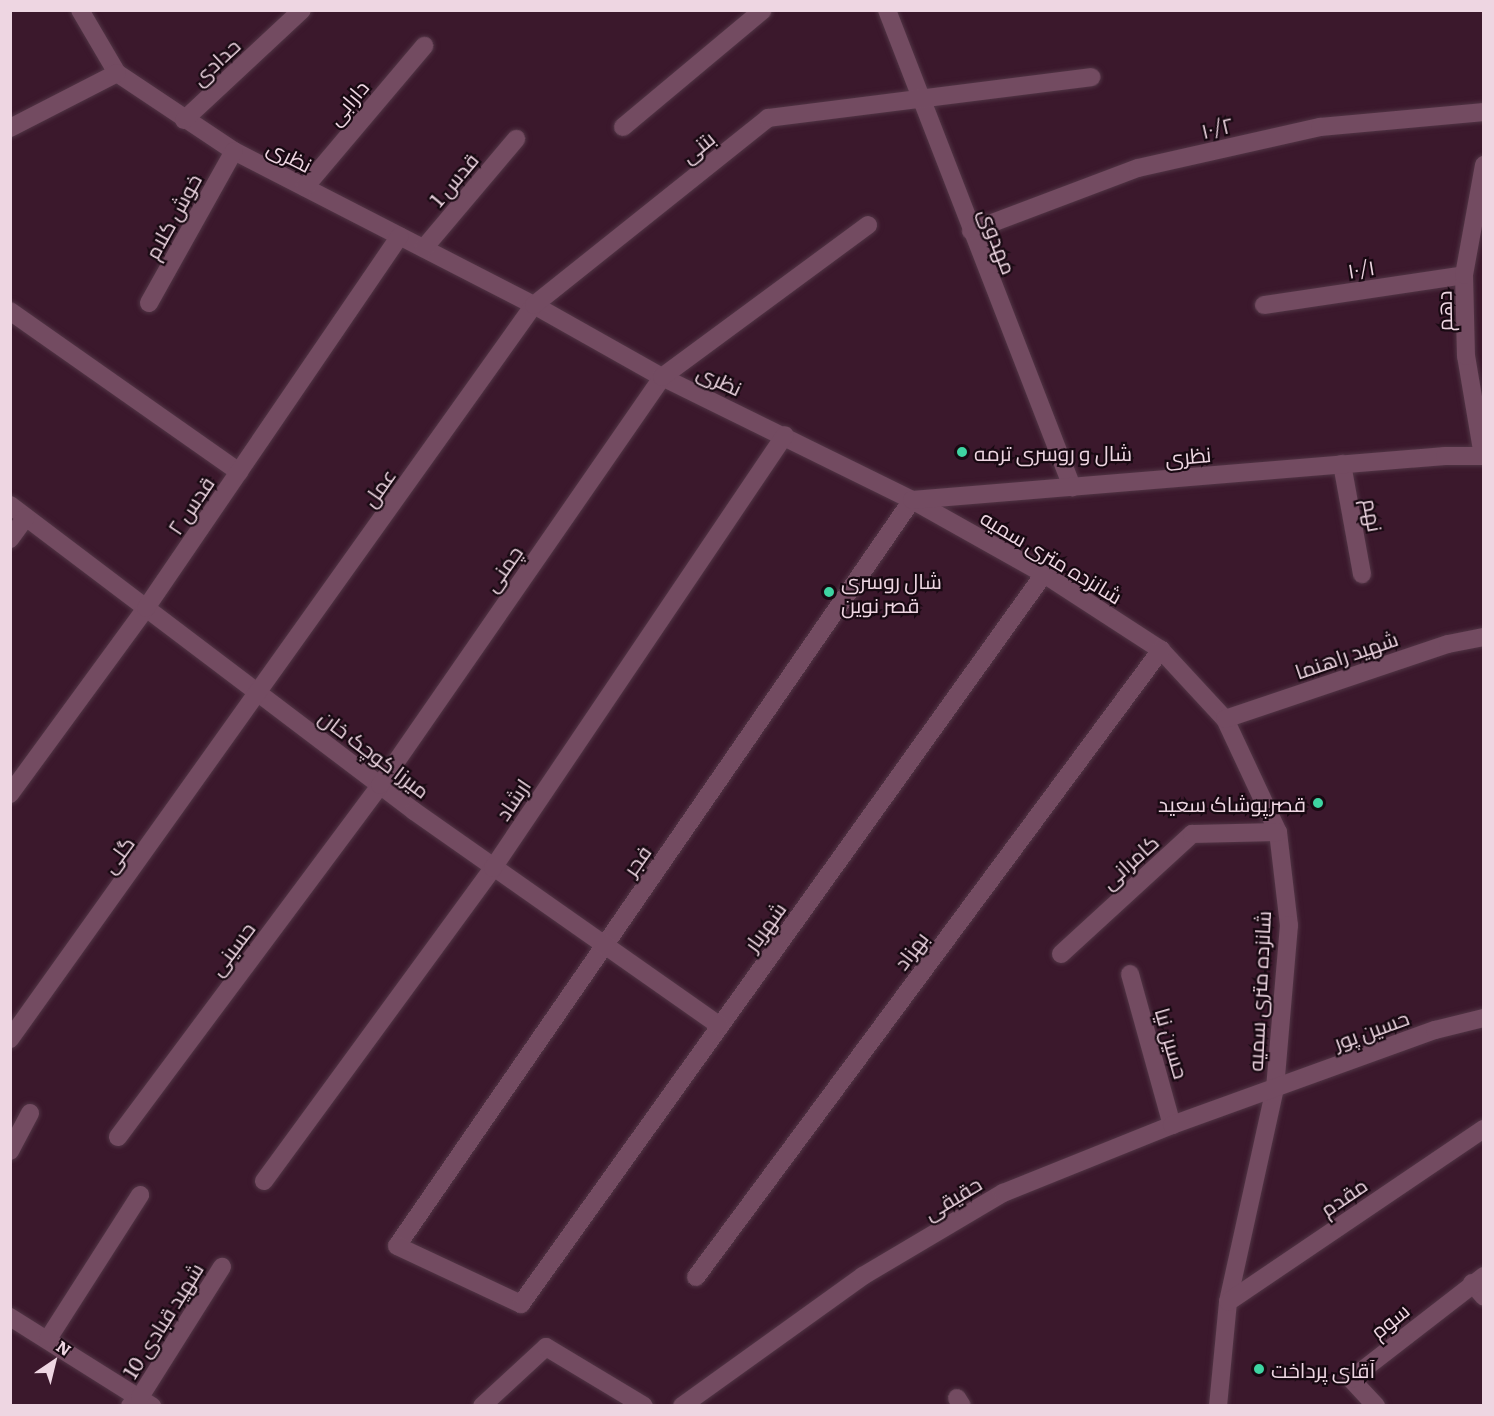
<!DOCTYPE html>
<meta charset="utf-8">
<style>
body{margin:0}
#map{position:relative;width:1494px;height:1416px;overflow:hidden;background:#3b182c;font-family:Literata,Cairo,serif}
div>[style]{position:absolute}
.roads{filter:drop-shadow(0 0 2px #513545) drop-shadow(0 0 2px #513545)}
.minor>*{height:18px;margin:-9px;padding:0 9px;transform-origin:9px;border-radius:9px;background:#734b61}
.dots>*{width:16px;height:16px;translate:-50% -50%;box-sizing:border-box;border:3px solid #180912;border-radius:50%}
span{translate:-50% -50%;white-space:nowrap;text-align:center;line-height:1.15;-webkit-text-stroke:4.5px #180912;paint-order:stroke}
.street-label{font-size:21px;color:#eed6e2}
.poi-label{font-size:21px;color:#eed6e2}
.left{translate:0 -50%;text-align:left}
.right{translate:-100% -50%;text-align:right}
.frame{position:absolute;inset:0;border:12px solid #eed6e2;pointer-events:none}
.north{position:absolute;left:24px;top:1332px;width:60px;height:60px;-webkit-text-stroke:4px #180912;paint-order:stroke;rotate:35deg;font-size:16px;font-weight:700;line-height:24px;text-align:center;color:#eed6e2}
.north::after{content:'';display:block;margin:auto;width:21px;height:27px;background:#eed6e2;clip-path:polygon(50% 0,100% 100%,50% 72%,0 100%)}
</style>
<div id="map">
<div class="roads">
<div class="minor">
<div style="left:80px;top:10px;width:73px;rotate:59.6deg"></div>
<div style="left:117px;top:73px;width:141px;rotate:33.7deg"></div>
<div style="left:234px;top:151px;width:337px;rotate:27.2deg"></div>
<div style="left:534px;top:305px;width:147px;rotate:29.4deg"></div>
<div style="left:662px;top:377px;width:279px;rotate:26.2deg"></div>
<div style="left:912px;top:500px;width:151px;rotate:29.3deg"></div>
<div style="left:1044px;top:574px;width:140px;rotate:33deg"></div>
<div style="left:1161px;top:650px;width:94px;rotate:47.2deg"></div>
<div style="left:1225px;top:719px;width:125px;rotate:64.9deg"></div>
<div style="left:1278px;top:832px;width:94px;rotate:83.3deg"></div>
<div style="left:1289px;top:925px;width:164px;rotate:94.9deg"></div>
<div style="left:1275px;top:1088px;width:219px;rotate:102.4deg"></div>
<div style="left:1228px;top:1302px;width:104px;rotate:95.5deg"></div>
<div style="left:887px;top:10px;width:512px;rotate:68.8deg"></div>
<div style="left:184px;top:120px;width:161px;rotate:-43deg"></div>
<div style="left:623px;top:127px;width:182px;rotate:-39.9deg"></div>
<div style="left:10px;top:128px;width:120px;rotate:-27.2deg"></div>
<div style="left:305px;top:187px;width:185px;rotate:-49.8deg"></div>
<div style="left:971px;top:231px;width:178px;rotate:-20.7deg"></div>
<div style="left:1138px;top:168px;width:187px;rotate:-12.7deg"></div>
<div style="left:1320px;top:127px;width:165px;rotate:-5.2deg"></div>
<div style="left:424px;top:248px;width:143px;rotate:-49.8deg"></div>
<div style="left:149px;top:303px;width:174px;rotate:-60.8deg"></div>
<div style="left:1264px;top:305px;width:202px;rotate:-8.5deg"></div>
<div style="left:10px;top:311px;width:280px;rotate:35.1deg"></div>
<div style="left:1483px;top:456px;width:101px;rotate:-99.6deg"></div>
<div style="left:1466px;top:356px;width:81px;rotate:-91.4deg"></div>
<div style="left:1464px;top:275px;width:112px;rotate:-79.7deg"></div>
<div style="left:1342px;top:464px;width:112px;rotate:79.7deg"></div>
<div style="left:912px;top:500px;width:906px;rotate:124.62deg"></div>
<div style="left:397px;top:1246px;width:137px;rotate:25.1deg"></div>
<div style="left:521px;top:1304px;width:898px;rotate:-54.38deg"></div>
<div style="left:912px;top:500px;width:535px;rotate:-4.72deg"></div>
<div style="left:1445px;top:456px;width:39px"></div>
<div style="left:10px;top:505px;width:507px;rotate:37.14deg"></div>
<div style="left:414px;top:811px;width:374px;rotate:35.1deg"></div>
<div style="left:10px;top:539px;width:27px;rotate:-54deg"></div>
<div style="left:1225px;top:719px;width:235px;rotate:-18.6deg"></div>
<div style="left:1448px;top:644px;width:37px;rotate:-11deg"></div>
<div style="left:10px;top:794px;width:230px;rotate:-53.8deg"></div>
<div style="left:146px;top:608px;width:450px;rotate:-55.7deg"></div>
<div style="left:1061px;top:954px;width:178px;rotate:-42.5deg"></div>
<div style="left:1192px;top:834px;width:86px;rotate:-1.3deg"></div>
<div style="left:1130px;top:974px;width:157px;rotate:74.5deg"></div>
<div style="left:10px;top:1039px;width:902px;rotate:-54.48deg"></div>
<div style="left:534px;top:305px;width:300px;rotate:-38.6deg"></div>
<div style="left:768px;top:118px;width:326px;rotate:-7.2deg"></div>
<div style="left:118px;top:1137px;width:439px;rotate:-53.3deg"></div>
<div style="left:380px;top:785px;width:496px;rotate:-55.3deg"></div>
<div style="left:662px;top:377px;width:256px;rotate:-36.4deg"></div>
<div style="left:10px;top:1151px;width:43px;rotate:-62.2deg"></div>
<div style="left:264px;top:1181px;width:388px;rotate:-53.8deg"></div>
<div style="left:493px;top:868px;width:522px;rotate:-56.01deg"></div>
<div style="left:696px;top:1277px;width:781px;rotate:-53.44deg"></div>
<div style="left:1472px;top:1283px;width:18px;rotate:49deg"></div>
<div style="left:1228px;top:1302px;width:309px;rotate:-34.1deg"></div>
<div style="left:10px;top:1317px;width:168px;rotate:32.1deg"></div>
<div style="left:48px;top:1339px;width:171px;rotate:-57.4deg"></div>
<div style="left:957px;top:1398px;width:9px;rotate:58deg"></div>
<div style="left:130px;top:1406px;width:13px;rotate:-42deg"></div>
<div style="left:140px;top:1397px;width:154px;rotate:-57.8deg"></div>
<div style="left:482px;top:1406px;width:87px;rotate:-42.7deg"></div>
<div style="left:546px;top:1347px;width:114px;rotate:31deg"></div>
<div style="left:682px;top:1406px;width:223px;rotate:-35.7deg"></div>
<div style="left:863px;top:1276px;width:163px;rotate:-30.7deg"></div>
<div style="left:1003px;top:1193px;width:182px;rotate:-21.9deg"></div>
<div style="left:1172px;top:1125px;width:280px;rotate:-19.9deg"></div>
<div style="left:1435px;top:1030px;width:50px;rotate:-13.8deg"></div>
<div style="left:1376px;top:1406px;width:37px;rotate:-133deg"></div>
<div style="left:1351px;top:1379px;width:168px;rotate:-37.8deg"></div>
</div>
</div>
<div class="dots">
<div style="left:962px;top:452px;background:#3ed4a2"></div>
<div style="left:829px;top:592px;background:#3ed4a2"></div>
<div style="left:1318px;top:803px;background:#3ed4a2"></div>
<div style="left:1259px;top:1369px;background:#3ed4a2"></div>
</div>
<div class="street-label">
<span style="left:215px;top:61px;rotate:-43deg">حدادی</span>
<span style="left:347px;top:102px;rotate:-50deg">دارابی</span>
<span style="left:1217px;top:127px;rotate:-13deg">۱۰/۲</span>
<span style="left:697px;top:146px;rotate:-39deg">بتنی</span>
<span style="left:290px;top:155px;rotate:27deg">نظری</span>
<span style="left:453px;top:179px;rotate:-50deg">قدس 1</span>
<span style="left:172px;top:216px;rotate:-61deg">خوش کلام</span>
<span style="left:999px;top:241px;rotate:69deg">مهدوی</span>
<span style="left:1361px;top:268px;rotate:-9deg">۱۰/۱</span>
<span style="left:1443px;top:311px;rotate:-91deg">دهم</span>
<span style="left:720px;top:379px;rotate:25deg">نظری</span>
<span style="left:1188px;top:455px;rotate:-5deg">نظری</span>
<span style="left:378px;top:487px;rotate:-55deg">عمل</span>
<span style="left:190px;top:505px;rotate:-56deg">قدس ۲</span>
<span style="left:1374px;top:515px;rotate:80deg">نهم</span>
<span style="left:1052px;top:556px;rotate:31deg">شانزده متری سمیه</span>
<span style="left:502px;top:568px;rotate:-55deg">چمنی</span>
<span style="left:1346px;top:654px;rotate:-19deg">شهید راهنما</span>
<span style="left:375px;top:753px;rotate:37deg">میرزا کوچک خان</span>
<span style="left:512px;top:799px;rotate:-56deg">ارشاد</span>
<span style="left:117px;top:854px;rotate:-54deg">گلی</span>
<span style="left:636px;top:860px;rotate:-55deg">فجر</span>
<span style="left:1129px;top:861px;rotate:-42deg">کامرانی</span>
<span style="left:764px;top:926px;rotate:-54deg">شهریار</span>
<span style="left:231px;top:948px;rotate:-53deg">حسینی</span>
<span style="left:910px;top:950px;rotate:-53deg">بهزاد</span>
<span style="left:1258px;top:991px;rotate:-87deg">شانزده متری سمیه</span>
<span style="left:1371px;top:1029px;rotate:-20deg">حسین پور</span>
<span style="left:1173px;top:1043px;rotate:74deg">حسین نیا</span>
<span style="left:1343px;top:1196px;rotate:-34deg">مقدم</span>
<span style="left:952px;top:1197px;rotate:-31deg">حقیقی</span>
<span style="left:162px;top:1320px;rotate:-58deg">شهید قبادی 10</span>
<span style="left:1389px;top:1320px;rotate:-39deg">سوم</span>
</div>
<div class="poi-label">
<span class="left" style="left:974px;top:452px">شال و روسری ترمه</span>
<span class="left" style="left:841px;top:592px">شال روسری<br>قصر نوین</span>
<span class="right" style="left:1306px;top:803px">قصرپوشاک سعید</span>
<span class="left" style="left:1271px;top:1369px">آقای پرداخت</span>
</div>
<div class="frame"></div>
<div class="north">N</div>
</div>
